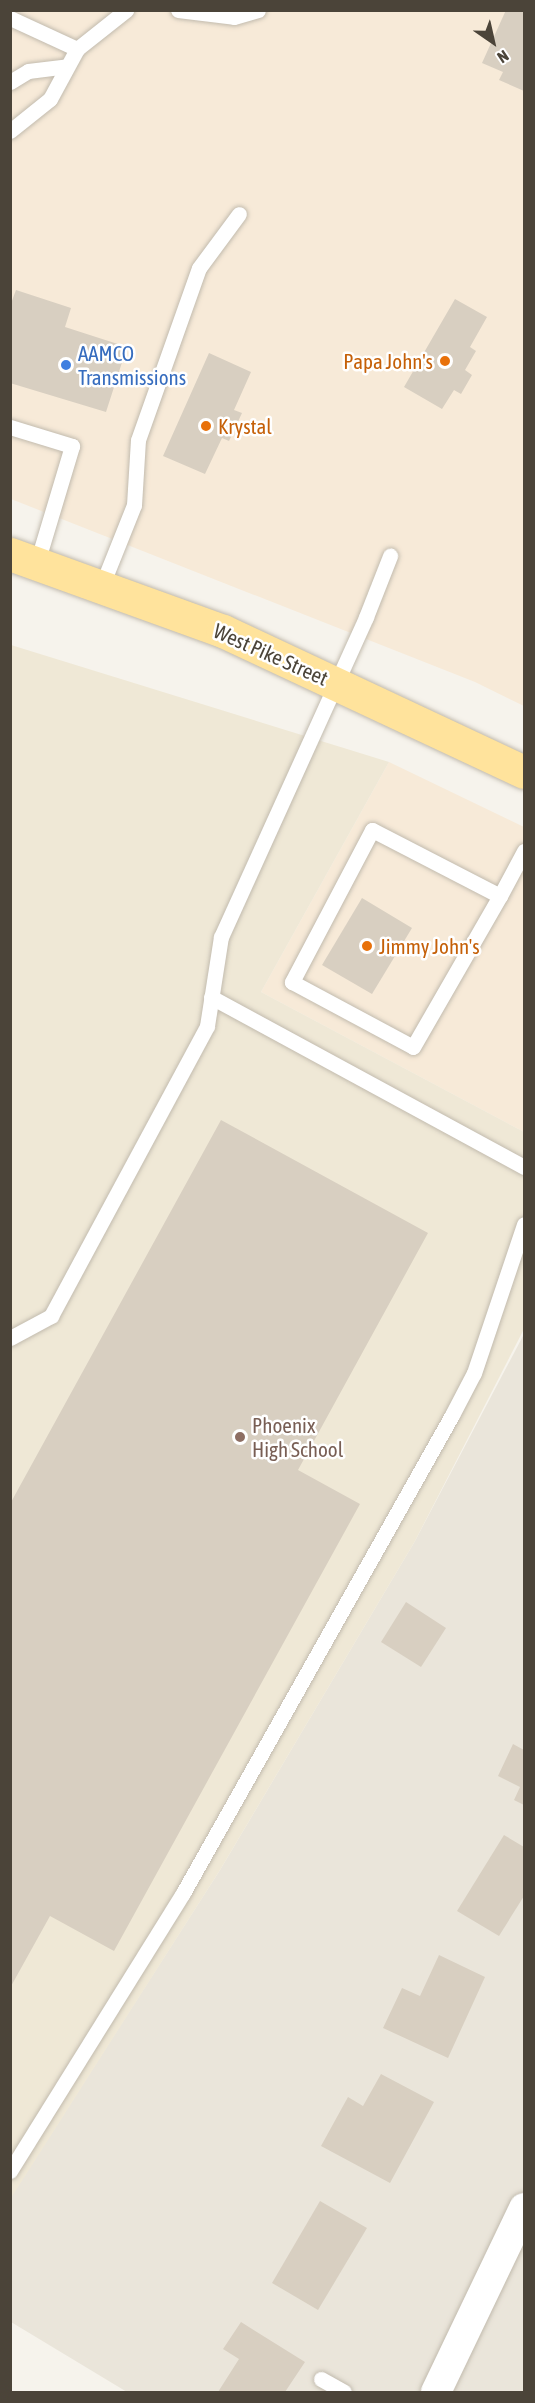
<!DOCTYPE html>
<style>
body{margin:0}
#map{position:relative;width:535px;height:2403px;overflow:hidden;background:#f6f3ec;font-family:"Asap Condensed",sans-serif}
div>[style]{position:absolute}
.residential>*{inset:0;background:#eae5da}
.commercial>*{inset:0;background:#f7ead8}
.education>*{inset:0;background:#efe8d6}
.building>*{inset:0;background:#d8cfc1}
.roads{filter:drop-shadow(0 0 2px #c2bbae) drop-shadow(0 0 2px #c2bbae)}
.lane>*{height:15px;margin:-7.5px;padding:0 7.5px;transform-origin:7.5px;border-radius:7.5px;background:#fff}
.street>*{height:30px;margin:-15px;padding:0 15px;transform-origin:15px;border-radius:15px;background:#fff}
.primary>*{height:33px;margin:-16.5px;padding:0 16.5px;transform-origin:16.5px;border-radius:16.5px;background:#ffe39c}
.dots>*{width:16px;height:16px;translate:-50% -50%;box-sizing:border-box;border:3px solid #fff;border-radius:50%}
span{translate:-50% -50%;white-space:nowrap;text-align:center;line-height:1.15;-webkit-text-stroke:5px #fff;paint-order:stroke}
.shop-label{font-size:21px;color:#366cbe}
.left{translate:0 -50%;text-align:left}
.food-label{font-size:21px;color:#c56008}
.right{translate:-100% -50%;text-align:right}
.street-label{font-size:21px;color:#4b4439}
.education-label{font-size:21px;color:#785e54}
.frame{position:absolute;inset:0;border:12px solid #4b4439;pointer-events:none}
.north{position:absolute;left:463px;top:12px;width:60px;height:60px;-webkit-text-stroke:4px #fff;paint-order:stroke;rotate:146deg;font-size:16px;font-weight:700;line-height:24px;text-align:center;color:#4b4439}
.north::after{content:'';display:block;margin:auto;width:21px;height:27px;background:#4b4439;clip-path:polygon(50% 0,100% 100%,50% 72%,0 100%)}
</style>
<div id="map">
<div class="residential">
<div style="clip-path:polygon(524px 1334px,524px 2392px,127px 2392px,11px 2322px,10px 2198px,220px 1870px,415px 1541px)"></div>
</div>
<div class="commercial">
<div style="clip-path:polygon(10px 11px,524px 11px,524px 706px,475px 682px,11px 499px)"></div>
<div style="clip-path:polygon(389px 762px,524px 827px,524px 1132px,261px 992px)"></div>
</div>
<div class="education">
<div style="clip-path:polygon(11px 645px,389px 762px,261px 992px,524px 1132px,524px 1329px,415px 1541px,220px 1870px,11px 2198px)"></div>
</div>
<div class="building">
<div style="clip-path:polygon(506px 10px,524px 10px,524px 91px,499px 80px,503px 72px,482px 63px)"></div>
<div style="clip-path:polygon(16px 290px,71px 308px,65px 327px,127px 347px,106px 412px,10px 383px,10px 306px)"></div>
<div style="clip-path:polygon(455px 299px,487px 317px,470px 347px,476px 351px,465px 370px,472px 375px,461px 394px,454px 390px,442px 409px,404px 387px)"></div>
<div style="clip-path:polygon(209px 353px,251px 372px,234px 410px,242px 413px,229px 441px,222px 438px,205px 474px,163px 456px)"></div>
<div style="clip-path:polygon(362px 898px,412px 928px,372px 994px,322px 965px)"></div>
<div style="clip-path:polygon(221px 1120px,428px 1233px,298px 1470px,360px 1504px,114px 1951px,50px 1916px,10px 1988px,10px 1504px)"></div>
<div style="clip-path:polygon(406px 1602px,446px 1628px,421px 1667px,381px 1642px)"></div>
<div style="clip-path:polygon(513px 1744px,524px 1750px,524px 1805px,514px 1800px,520px 1787px,498px 1776px)"></div>
<div style="clip-path:polygon(504px 1835px,524px 1847px,524px 1896px,499px 1936px,457px 1911px)"></div>
<div style="clip-path:polygon(439px 1955px,485px 1977px,448px 2058px,383px 2028px,402px 1988px,420px 1996px)"></div>
<div style="clip-path:polygon(381px 2074px,434px 2102px,390px 2183px,321px 2146px,348px 2097px,363px 2106px)"></div>
<div style="clip-path:polygon(320px 2201px,367px 2228px,318px 2310px,272px 2283px)"></div>
<div style="clip-path:polygon(241px 2322px,305px 2362px,285px 2392px,218px 2392px,239px 2359px,223px 2349px)"></div>
</div>
<div class="roads">
<div class="lane">
<div style="left:178px;top:10px;width:56px;rotate:7.1deg"></div>
<div style="left:234px;top:17px;width:25px;rotate:-16deg"></div>
<div style="left:10px;top:18px;width:74px;rotate:24.8deg"></div>
<div style="left:10px;top:82px;width:21px;rotate:-31deg"></div>
<div style="left:28px;top:71px;width:38px;rotate:-7deg"></div>
<div style="left:10px;top:131px;width:51px;rotate:-38.7deg"></div>
<div style="left:50px;top:99px;width:57px;rotate:-61.6deg"></div>
<div style="left:77px;top:49px;width:63px;rotate:-38.5deg"></div>
<div style="left:10px;top:427px;width:65px;rotate:17deg"></div>
<div style="left:72px;top:446px;width:122px;rotate:106.7deg"></div>
<div style="left:102px;top:585px;width:86px;rotate:-68.2deg"></div>
<div style="left:134px;top:505px;width:65px;rotate:-86.5deg"></div>
<div style="left:138px;top:440px;width:182px;rotate:-70.5deg"></div>
<div style="left:199px;top:268px;width:67px;rotate:-53.5deg"></div>
<div style="left:500px;top:896px;width:144px;rotate:-152.7deg"></div>
<div style="left:372px;top:830px;width:172px;rotate:117.8deg"></div>
<div style="left:292px;top:982px;width:137px;rotate:28.2deg"></div>
<div style="left:413px;top:1047px;width:174px;rotate:-60.1deg"></div>
<div style="left:500px;top:896px;width:51px;rotate:-61.9deg"></div>
<div style="left:211px;top:997px;width:356px;rotate:28.5deg"></div>
<div style="left:10px;top:1338px;width:47px;rotate:-28.2deg"></div>
<div style="left:51px;top:1316px;width:329px;rotate:-61.7deg"></div>
<div style="left:207px;top:1026px;width:90px;rotate:-81.1deg"></div>
<div style="left:221px;top:937px;width:351px;rotate:-65.6deg"></div>
<div style="left:366px;top:617px;width:66px;rotate:-68.5deg"></div>
<div style="left:10px;top:2171px;width:327px;rotate:-58.1deg"></div>
<div style="left:183px;top:1893px;width:548px;rotate:-60.63deg"></div>
<div style="left:452px;top:1415px;width:47px;rotate:-62.4deg"></div>
<div style="left:474px;top:1373px;width:157px;rotate:-71.4deg"></div>
<div style="left:321px;top:2379px;width:26px;rotate:29deg"></div>
</div>
<div class="street">
<div style="left:436px;top:2392px;width:204px;rotate:-64.4deg"></div>
</div>
<div class="primary">
<div style="left:10px;top:554px;width:226px;rotate:19.9deg"></div>
<div style="left:223px;top:631px;width:332px;rotate:25.1deg"></div>
</div>
</div>
<div class="dots">
<div style="left:445px;top:361px;background:#e8710a"></div>
<div style="left:66px;top:365px;background:#3f7fe0"></div>
<div style="left:206px;top:426px;background:#e8710a"></div>
<div style="left:367px;top:946px;background:#e8710a"></div>
<div style="left:240px;top:1437px;background:#8d6e63"></div>
</div>
<div class="shop-label">
<span class="left" style="left:78px;top:365px">AAMCO<br>Transmissions</span>
</div>
<div class="food-label">
<span class="right" style="left:433px;top:361px">Papa John's</span>
<span class="left" style="left:218px;top:426px">Krystal</span>
<span class="left" style="left:379px;top:946px">Jimmy John's</span>
</div>
<div class="street-label">
<span style="left:271px;top:654px;rotate:24deg">West Pike Street</span>
</div>
<div class="education-label">
<span class="left" style="left:252px;top:1437px">Phoenix<br>High School</span>
</div>
<div class="frame"></div>
<div class="north">N</div>
</div>
